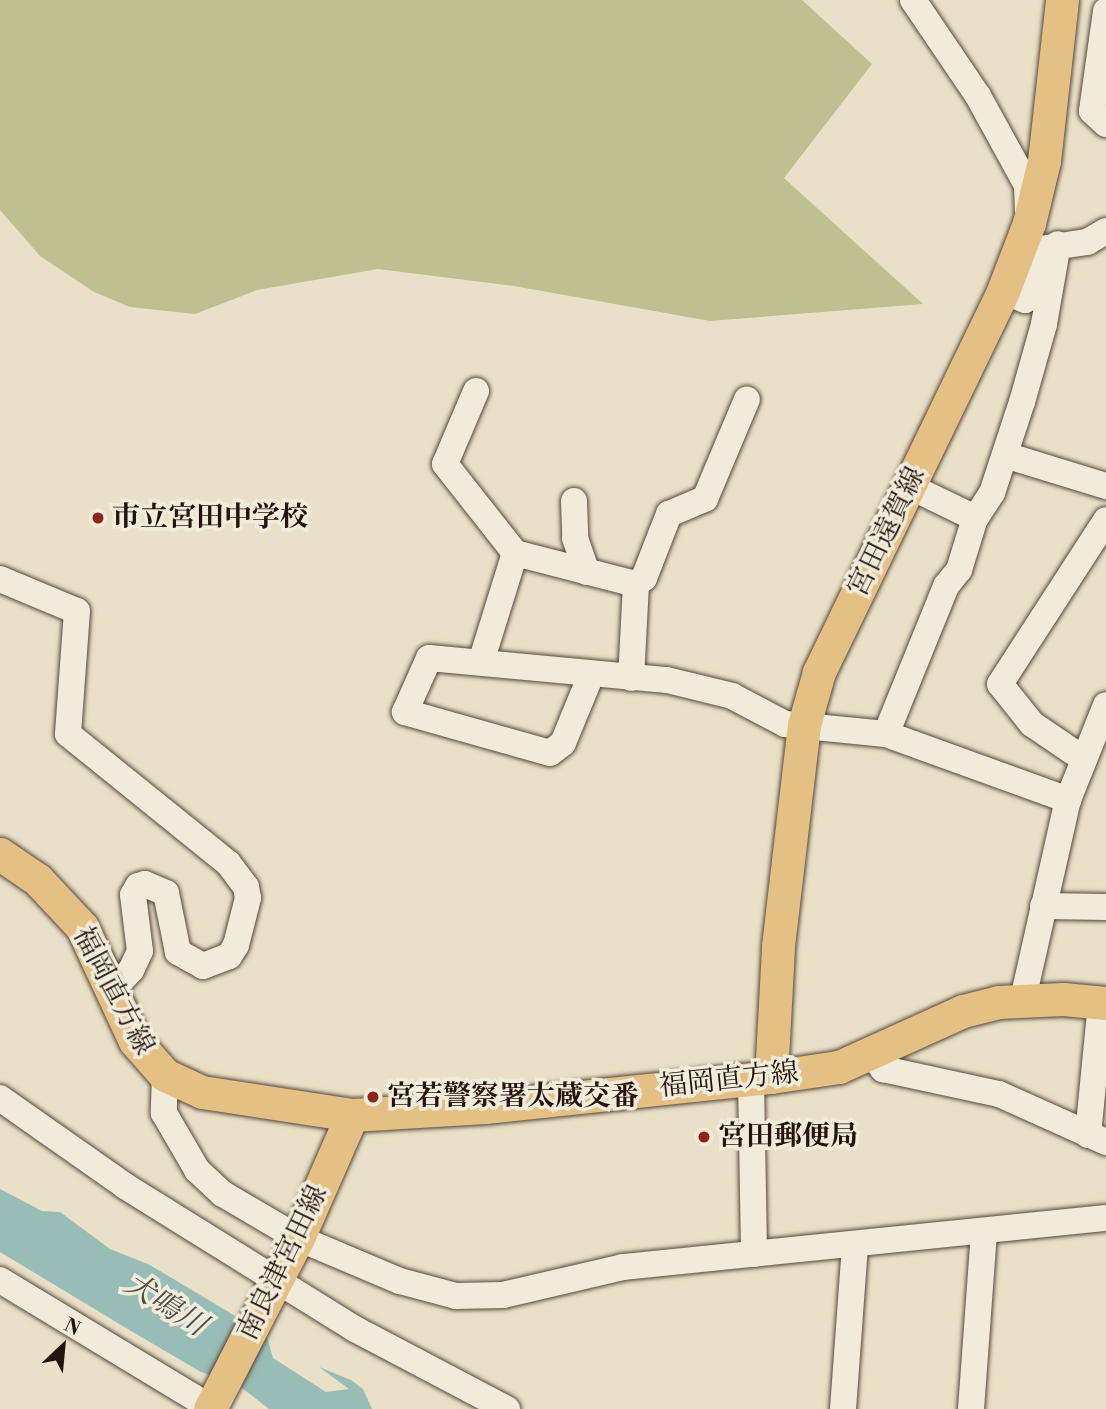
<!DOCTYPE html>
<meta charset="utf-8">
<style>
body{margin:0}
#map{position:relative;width:1106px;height:1409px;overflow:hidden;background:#e9e0c7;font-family:"Libre Bodoni","Noto Serif JP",serif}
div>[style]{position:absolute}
.green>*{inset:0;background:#bec091}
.water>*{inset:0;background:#97bdb6}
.roads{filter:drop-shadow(0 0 2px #56463c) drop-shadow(0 0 2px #56463c)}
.minor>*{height:26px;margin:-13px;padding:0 13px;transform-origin:13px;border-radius:13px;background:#f1ebdb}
.major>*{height:33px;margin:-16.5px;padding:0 16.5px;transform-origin:16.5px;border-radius:16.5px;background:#e4c084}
.dots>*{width:19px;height:19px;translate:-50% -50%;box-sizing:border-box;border:4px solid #f1ebdb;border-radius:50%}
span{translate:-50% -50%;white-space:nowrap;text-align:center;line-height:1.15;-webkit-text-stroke:7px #f1ebdb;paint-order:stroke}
.poi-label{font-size:28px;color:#25130d;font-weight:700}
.left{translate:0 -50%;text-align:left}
.street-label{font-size:28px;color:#25130d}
.water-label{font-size:30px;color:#4d4e48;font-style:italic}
.north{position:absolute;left:28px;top:1311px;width:70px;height:70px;-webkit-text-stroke:5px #f1ebdb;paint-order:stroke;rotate:26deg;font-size:19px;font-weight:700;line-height:28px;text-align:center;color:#25130d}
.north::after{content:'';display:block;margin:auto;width:24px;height:32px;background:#25130d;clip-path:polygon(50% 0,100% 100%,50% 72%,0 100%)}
</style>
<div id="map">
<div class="green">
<div style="clip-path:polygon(0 0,802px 0,872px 64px,784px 178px,923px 304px,710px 321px,514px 286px,378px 269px,257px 290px,195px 314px,130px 307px,94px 292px,40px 256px,0 210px)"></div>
</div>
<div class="water">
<div style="clip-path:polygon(0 1189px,42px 1211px,60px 1212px,110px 1249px,150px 1265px,242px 1320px,267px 1337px,273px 1358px,326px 1392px,349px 1389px,319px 1367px,351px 1380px,363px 1389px,372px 1409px,269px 1409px,237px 1384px,201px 1372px,131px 1331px,0 1252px)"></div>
</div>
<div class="roads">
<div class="minor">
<div style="left:913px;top:0;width:116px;rotate:55.9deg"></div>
<div style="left:978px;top:96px;width:102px;rotate:61.2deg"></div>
<div style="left:1027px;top:185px;width:26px;rotate:88deg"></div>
<div style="left:1106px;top:11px;width:101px;rotate:98deg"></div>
<div style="left:1092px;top:111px;width:19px;rotate:43deg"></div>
<div style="left:1003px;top:291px;width:24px;rotate:22deg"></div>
<div style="left:1025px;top:300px;width:53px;rotate:-73.6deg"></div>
<div style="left:1040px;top:249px;width:48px;rotate:-8.5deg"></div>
<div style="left:1087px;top:242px;width:22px;rotate:-30deg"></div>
<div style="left:476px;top:391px;width:79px;rotate:113deg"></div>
<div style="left:445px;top:464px;width:113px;rotate:51.8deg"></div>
<div style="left:1005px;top:455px;width:106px;rotate:17.1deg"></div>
<div style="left:574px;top:501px;width:37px;rotate:88deg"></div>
<div style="left:575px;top:538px;width:36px;rotate:71deg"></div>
<div style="left:973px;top:522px;width:35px;rotate:-57deg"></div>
<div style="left:992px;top:493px;width:96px;rotate:-71.8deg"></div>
<div style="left:1022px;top:402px;width:81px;rotate:-74.2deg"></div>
<div style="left:1044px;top:324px;width:81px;rotate:-80.1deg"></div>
<div style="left:0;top:579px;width:83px;rotate:22.6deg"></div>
<div style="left:77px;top:611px;width:123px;rotate:94.2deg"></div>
<div style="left:68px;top:734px;width:206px;rotate:38.9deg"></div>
<div style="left:228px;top:863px;width:30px;rotate:53deg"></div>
<div style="left:246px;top:887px;width:11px;rotate:80deg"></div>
<div style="left:248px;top:898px;width:49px;rotate:104.3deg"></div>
<div style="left:236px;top:945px;width:13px;rotate:122deg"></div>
<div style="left:229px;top:956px;width:28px;rotate:159deg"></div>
<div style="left:203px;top:966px;width:29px;rotate:-151deg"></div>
<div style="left:178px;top:952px;width:60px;rotate:-101.5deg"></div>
<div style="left:166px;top:893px;width:23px;rotate:-157deg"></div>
<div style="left:145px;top:884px;width:7px;rotate:164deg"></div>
<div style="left:138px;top:886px;width:10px;rotate:119deg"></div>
<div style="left:133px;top:895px;width:56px;rotate:82.9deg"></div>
<div style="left:140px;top:951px;width:21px;rotate:115deg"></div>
<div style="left:131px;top:970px;width:26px;rotate:133deg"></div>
<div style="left:636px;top:584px;width:10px;rotate:-37deg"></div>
<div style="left:644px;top:578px;width:69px;rotate:-68.7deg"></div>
<div style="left:669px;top:514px;width:39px;rotate:-23deg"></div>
<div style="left:705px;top:499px;width:108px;rotate:-67.2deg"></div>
<div style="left:481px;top:662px;width:114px;rotate:-72.7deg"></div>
<div style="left:515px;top:553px;width:125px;rotate:14.4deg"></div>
<div style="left:636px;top:584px;width:94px;rotate:93deg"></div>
<div style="left:591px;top:675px;width:74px;rotate:112.4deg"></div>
<div style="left:563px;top:743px;width:16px;rotate:142deg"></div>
<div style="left:550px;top:753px;width:151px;rotate:-164.2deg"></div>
<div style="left:405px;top:712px;width:59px;rotate:-66deg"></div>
<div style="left:429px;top:658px;width:239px;rotate:5.3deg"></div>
<div style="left:667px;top:680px;width:67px;rotate:13.8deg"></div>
<div style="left:732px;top:696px;width:60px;rotate:27.8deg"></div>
<div style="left:785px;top:724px;width:101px;rotate:5.7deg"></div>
<div style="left:886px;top:734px;width:194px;rotate:19.9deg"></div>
<div style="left:886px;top:734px;width:160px;rotate:-67.9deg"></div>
<div style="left:946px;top:586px;width:21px;rotate:-51deg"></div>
<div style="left:959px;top:570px;width:54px;rotate:-72.9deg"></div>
<div style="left:975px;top:518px;width:73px;rotate:-154.1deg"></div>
<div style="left:1082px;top:758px;width:60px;rotate:-145.8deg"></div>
<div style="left:1032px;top:724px;width:51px;rotate:-128.7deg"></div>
<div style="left:1000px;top:684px;width:195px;rotate:-57.1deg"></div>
<div style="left:1043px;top:906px;width:63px;rotate:0.9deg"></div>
<div style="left:1023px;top:999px;width:204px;rotate:-77.3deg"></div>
<div style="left:1068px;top:800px;width:102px;rotate:-68.2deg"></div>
<div style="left:872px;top:1054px;width:19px;rotate:54deg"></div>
<div style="left:883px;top:1069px;width:119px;rotate:12.2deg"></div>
<div style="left:999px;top:1094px;width:117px;rotate:24.2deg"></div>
<div style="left:165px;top:1075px;width:38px;rotate:92deg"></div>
<div style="left:164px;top:1113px;width:66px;rotate:59.9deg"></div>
<div style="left:197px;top:1170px;width:35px;rotate:43deg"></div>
<div style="left:223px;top:1194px;width:87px;rotate:30.4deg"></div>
<div style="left:298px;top:1238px;width:111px;rotate:22.9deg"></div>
<div style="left:400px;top:1281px;width:58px;rotate:15deg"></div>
<div style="left:456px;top:1296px;width:47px;rotate:-1.2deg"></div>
<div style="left:503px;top:1295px;width:123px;rotate:-13.1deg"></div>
<div style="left:623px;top:1267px;width:485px;rotate:-5.8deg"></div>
<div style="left:751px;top:1079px;width:175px;rotate:89deg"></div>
<div style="left:0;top:1098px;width:153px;rotate:35.1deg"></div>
<div style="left:125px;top:1186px;width:271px;rotate:31.9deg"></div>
<div style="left:355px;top:1329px;width:172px;rotate:27.8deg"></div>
<div style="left:1088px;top:1135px;width:133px;rotate:-84.4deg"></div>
<div style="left:0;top:1280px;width:249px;rotate:31.2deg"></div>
<div style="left:843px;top:1409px;width:165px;rotate:-85.8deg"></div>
<div style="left:971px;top:1409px;width:177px;rotate:-85.8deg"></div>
</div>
<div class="major">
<div style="left:0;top:854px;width:46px;rotate:34.4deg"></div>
<div style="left:38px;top:880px;width:64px;rotate:46.9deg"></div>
<div style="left:82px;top:927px;width:126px;rotate:65.1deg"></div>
<div style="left:135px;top:1041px;width:45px;rotate:48.6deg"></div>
<div style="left:165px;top:1075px;width:41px;rotate:24.7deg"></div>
<div style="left:202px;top:1092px;width:152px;rotate:8.7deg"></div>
<div style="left:352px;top:1115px;width:133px;rotate:-3.4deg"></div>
<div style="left:485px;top:1107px;width:288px;rotate:-6deg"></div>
<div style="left:771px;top:1077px;width:69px;rotate:-8.4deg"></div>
<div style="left:839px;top:1067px;width:136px;rotate:-24.3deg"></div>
<div style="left:963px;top:1011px;width:36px;rotate:-14deg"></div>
<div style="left:998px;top:1002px;width:65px;rotate:-2.6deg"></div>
<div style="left:1063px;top:999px;width:43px;rotate:5.3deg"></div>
<div style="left:771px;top:1077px;width:131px;rotate:-86.9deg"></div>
<div style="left:778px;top:946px;width:223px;rotate:-83.3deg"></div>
<div style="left:804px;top:725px;width:55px;rotate:-74.2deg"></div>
<div style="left:819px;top:672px;width:423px;rotate:-64.2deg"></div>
<div style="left:1003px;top:291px;width:73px;rotate:-69.1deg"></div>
<div style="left:1029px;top:223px;width:64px;rotate:-76.4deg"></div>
<div style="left:1044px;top:161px;width:162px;rotate:-83.6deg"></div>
<div style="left:210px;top:1409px;width:192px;rotate:-62.8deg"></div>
<div style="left:298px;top:1238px;width:134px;rotate:-66.3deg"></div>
</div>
</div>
<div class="dots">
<div style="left:98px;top:518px;background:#8f2418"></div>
<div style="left:373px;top:1097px;background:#8f2418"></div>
<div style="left:704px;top:1137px;background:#8f2418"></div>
</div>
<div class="poi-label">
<span class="left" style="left:112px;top:518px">市立宮田中学校</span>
<span class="left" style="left:387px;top:1097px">宮若警察署太蔵交番</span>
<span class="left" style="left:718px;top:1137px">宮田郵便局</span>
</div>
<div class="street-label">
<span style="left:887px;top:532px;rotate:-64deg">宮田遠賀線</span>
<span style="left:113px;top:991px;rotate:62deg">福岡直方線</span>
<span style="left:729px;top:1080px;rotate:-6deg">福岡直方線</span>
<span style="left:283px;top:1263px;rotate:-64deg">南良津宮田線</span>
</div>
<div class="water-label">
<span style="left:165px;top:1305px;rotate:32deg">犬鳴川</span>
</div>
<div class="north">N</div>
</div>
